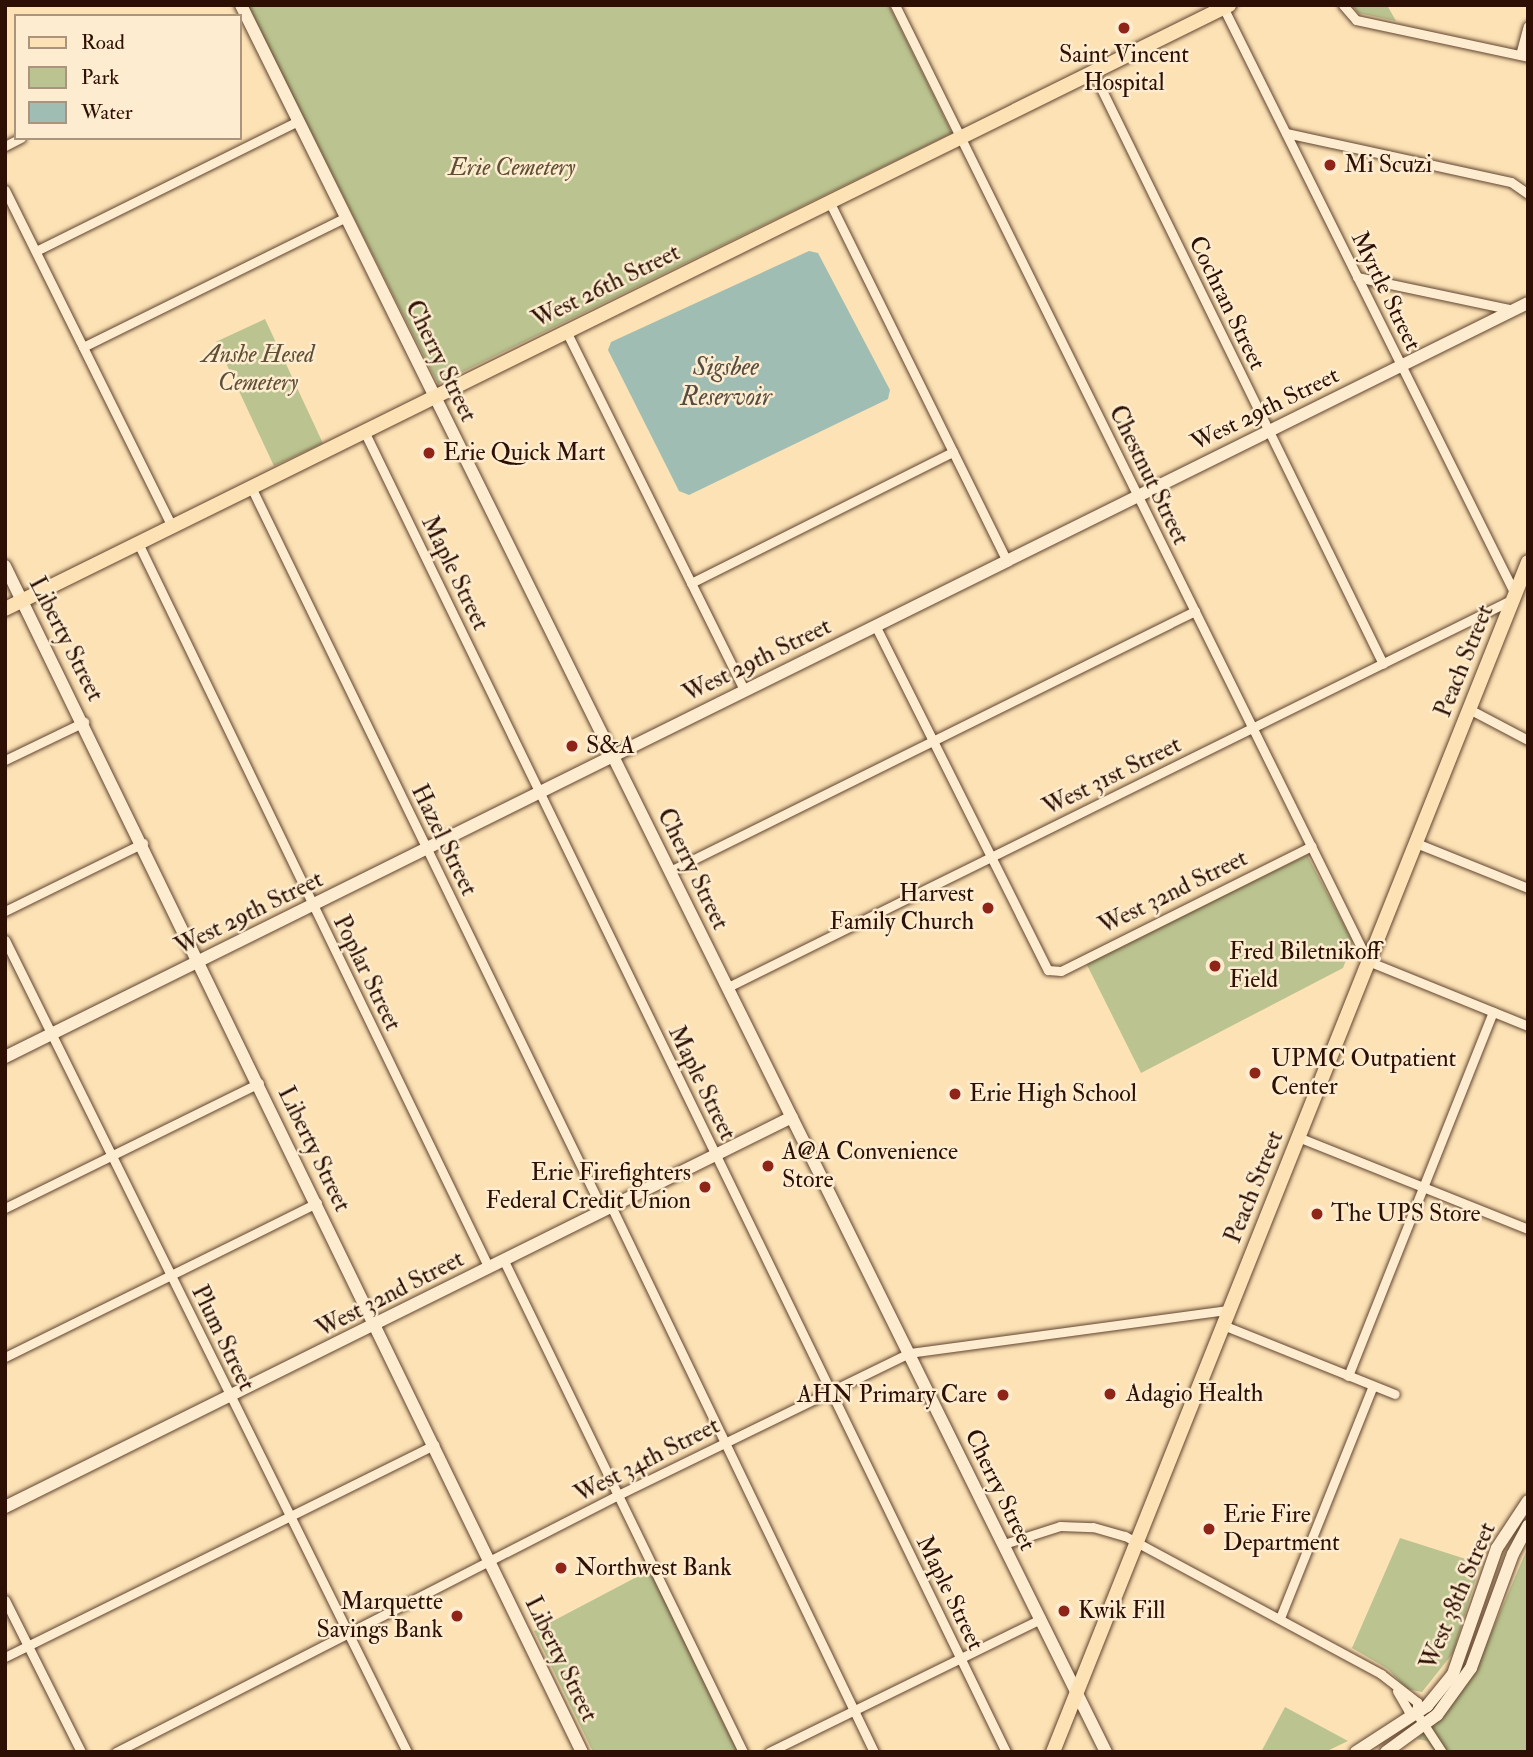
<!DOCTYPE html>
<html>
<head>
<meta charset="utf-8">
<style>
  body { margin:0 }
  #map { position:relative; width:1533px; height:1757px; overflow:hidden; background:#fce2b5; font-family:"IM FELL Double Pica",serif }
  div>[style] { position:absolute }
  .green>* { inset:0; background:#bbc490; transform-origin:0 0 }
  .water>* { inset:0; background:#a0bdb3 }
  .roads { filter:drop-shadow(0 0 2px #614430) drop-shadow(0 0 2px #614430) }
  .street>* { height:9px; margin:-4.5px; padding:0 4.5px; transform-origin:4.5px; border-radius:4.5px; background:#fdeccf }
  .secondary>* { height:12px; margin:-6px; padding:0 6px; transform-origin:6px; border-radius:6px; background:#fdeccf }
  .primary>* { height:14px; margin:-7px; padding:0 7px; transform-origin:7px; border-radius:7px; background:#fce2b5 }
  .dots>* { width:19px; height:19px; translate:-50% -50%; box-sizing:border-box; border:4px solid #fdeccf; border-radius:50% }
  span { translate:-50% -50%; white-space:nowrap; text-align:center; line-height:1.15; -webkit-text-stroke:5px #fdeccf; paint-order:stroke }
  .poi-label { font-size:24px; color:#2d0f03 }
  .left { translate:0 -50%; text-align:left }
  .right { translate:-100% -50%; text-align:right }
  .park-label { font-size:24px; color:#5f4e34; font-style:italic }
  .street-label { font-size:24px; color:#2d0f03 }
  .water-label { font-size:26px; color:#554c41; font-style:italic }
  .frame { position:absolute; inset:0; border:7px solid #2d0f03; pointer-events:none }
  .legend { position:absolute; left:14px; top:14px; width:228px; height:126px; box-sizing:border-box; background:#fdeccf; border:2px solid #aa947d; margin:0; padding:9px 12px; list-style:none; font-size:21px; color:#2d0f03 }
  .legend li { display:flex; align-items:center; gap:14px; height:35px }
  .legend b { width:35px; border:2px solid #aa947d }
</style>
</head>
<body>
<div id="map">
  <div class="green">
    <i style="clip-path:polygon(247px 5px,889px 5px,952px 133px,438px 384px)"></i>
    <i style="clip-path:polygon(1352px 5px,1387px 5px,1396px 21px,1358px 13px)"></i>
    <i style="left:265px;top:319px;width:137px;height:54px;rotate:65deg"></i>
    <i style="clip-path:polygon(1307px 855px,1353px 942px,1343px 968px,1141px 1073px,1086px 963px)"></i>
    <i style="clip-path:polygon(1400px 1538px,1472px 1561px,1482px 1559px,1453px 1653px,1422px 1692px,1407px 1689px,1388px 1669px,1352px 1648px)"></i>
    <i style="clip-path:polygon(1528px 1547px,1528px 1752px,1435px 1752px,1427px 1741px,1417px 1739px,1447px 1710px,1474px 1673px)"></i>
    <i style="clip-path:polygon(650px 1570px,721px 1718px,738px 1752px,593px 1752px,534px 1631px)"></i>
    <i style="clip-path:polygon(1285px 1707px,1348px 1741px,1325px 1752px,1261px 1752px)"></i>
  </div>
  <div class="water">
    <i style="clip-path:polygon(809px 251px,818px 253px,890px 390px,888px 399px,689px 495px,679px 491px,608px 350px,611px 342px)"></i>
  </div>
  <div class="roads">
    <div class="street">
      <i style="left:895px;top:5px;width:1067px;rotate:63.68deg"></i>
      <i style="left:1368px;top:961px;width:173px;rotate:22.1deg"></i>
      <i style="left:1222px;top:5px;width:658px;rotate:63.55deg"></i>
      <i style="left:1343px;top:5px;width:20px;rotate:49deg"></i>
      <i style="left:1356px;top:20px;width:176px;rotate:12.1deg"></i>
      <i style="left:1520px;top:55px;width:30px;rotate:-75deg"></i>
      <i style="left:1093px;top:72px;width:659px;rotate:63.9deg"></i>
      <i style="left:1286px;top:133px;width:230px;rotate:12.3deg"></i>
      <i style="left:1511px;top:182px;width:21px;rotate:35deg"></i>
      <i style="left:5px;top:146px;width:18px;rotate:-27deg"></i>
      <i style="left:5px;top:190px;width:375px;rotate:63.6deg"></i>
      <i style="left:829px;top:201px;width:402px;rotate:63.7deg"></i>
      <i style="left:36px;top:251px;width:292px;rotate:-26.4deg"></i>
      <i style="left:1357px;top:277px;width:160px;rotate:11.9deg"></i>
      <i style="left:566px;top:331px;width:401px;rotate:63.6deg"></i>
      <i style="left:83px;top:347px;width:293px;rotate:-26.3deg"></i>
      <i style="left:364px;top:431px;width:1469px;rotate:64.08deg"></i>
      <i style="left:251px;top:487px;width:805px;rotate:64.07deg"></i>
      <i style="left:138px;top:543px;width:805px;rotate:64.17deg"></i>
      <i style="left:691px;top:583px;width:293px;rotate:-26.6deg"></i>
      <i style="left:875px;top:625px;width:386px;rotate:63.4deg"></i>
      <i style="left:1048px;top:970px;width:13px;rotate:4deg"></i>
      <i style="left:1061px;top:971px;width:280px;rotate:-26.5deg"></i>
      <i style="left:1469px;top:709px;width:67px;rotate:27.7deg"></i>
      <i style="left:5px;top:760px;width:88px;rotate:-25.7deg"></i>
      <i style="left:1416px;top:843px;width:121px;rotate:21.9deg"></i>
      <i style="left:670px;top:871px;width:586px;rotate:-26.35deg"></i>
      <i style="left:5px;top:911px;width:154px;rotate:-26.2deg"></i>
      <i style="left:5px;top:940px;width:906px;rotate:63.66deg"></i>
      <i style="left:728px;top:987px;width:876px;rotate:-26.3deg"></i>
      <i style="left:1298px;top:1137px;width:248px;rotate:21.8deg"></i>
      <i style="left:611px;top:1206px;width:606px;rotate:64.28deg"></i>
      <i style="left:5px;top:1208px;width:283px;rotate:-26.2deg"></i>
      <i style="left:504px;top:1261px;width:546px;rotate:64.04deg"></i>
      <i style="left:1223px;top:1325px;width:185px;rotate:21.9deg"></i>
      <i style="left:5px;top:1357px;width:348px;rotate:-26.3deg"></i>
      <i style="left:1348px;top:1376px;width:392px;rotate:-68.3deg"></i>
      <i style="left:1004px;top:1544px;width:59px;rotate:-17.8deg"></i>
      <i style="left:1060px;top:1526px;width:33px;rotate:2deg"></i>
      <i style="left:1093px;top:1527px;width:33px;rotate:16deg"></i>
      <i style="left:1125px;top:1536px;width:291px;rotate:28.3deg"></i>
      <i style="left:1381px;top:1674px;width:46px;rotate:37.9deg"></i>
      <i style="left:1417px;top:1702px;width:12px;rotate:90deg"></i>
      <i style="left:1417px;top:1714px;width:45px;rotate:56.7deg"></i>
      <i style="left:5px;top:1600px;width:170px;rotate:63.4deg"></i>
      <i style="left:1280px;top:1618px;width:250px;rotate:-68.2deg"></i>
      <i style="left:5px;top:1657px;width:479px;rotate:-26.3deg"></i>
      <i style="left:1397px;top:1691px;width:22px;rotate:60deg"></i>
      <i style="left:1408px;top:1710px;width:10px;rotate:24deg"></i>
      <i style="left:116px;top:1752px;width:564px;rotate:-27.11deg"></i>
      <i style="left:618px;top:1495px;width:324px;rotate:-26deg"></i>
      <i style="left:909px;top:1353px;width:323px;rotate:-7.7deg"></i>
      <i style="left:769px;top:1752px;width:303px;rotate:-26.1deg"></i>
    </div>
    <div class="secondary">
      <i style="left:241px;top:5px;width:1949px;rotate:63.66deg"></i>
      <i style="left:5px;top:566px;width:1319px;rotate:64.06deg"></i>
      <i style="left:5px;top:1057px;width:1699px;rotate:-26.34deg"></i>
      <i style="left:5px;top:1507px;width:878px;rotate:-26.36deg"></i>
      <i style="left:1356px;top:1752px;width:85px;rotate:-32.9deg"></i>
      <i style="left:1427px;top:1706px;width:41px;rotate:-50.9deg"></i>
      <i style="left:1453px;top:1674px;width:133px;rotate:-70.8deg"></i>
      <i style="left:1497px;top:1548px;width:56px;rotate:-56.6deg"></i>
      <i style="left:1386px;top:1752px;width:63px;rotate:-36deg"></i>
      <i style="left:1437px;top:1715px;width:58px;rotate:-54.1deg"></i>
      <i style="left:1471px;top:1668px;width:121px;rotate:-69.8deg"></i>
      <i style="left:1513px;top:1554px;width:32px;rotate:-62deg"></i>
    </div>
    <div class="primary">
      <i style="left:5px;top:609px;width:1365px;rotate:-26.26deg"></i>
      <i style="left:1053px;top:1752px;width:1281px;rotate:-68.24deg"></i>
    </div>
  </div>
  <div class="dots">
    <i style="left:1124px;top:28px;background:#8f2418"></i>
    <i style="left:1330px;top:165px;background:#8f2418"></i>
    <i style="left:429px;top:453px;background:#8f2418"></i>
    <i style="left:572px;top:746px;background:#8f2418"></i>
    <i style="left:988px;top:908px;background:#8f2418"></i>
    <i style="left:1215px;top:966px;background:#8f2418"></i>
    <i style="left:1255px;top:1073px;background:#8f2418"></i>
    <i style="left:955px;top:1094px;background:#8f2418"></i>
    <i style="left:768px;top:1166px;background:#8f2418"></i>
    <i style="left:705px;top:1187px;background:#8f2418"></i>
    <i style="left:1317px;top:1214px;background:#8f2418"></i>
    <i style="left:1110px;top:1394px;background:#8f2418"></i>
    <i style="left:1003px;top:1395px;background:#8f2418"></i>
    <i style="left:1209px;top:1529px;background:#8f2418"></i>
    <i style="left:561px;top:1568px;background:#8f2418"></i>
    <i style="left:1064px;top:1611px;background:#8f2418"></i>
    <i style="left:457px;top:1616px;background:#8f2418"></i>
  </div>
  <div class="poi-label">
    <span style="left:1124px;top:69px">Saint Vincent<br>Hospital</span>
    <span class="left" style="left:1344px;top:165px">Mi Scuzi</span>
    <span class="left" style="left:443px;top:453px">Erie Quick Mart</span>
    <span class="left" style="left:586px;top:746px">S&amp;A</span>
    <span class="right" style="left:974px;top:908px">Harvest<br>Family Church</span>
    <span class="left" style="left:1229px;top:966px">Fred Biletnikoff<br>Field</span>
    <span class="left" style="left:1271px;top:1073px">UPMC Outpatient<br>Center</span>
    <span class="left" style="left:969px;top:1094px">Erie High School</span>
    <span class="left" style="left:782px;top:1166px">A@A Convenience<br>Store</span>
    <span class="right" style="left:691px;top:1187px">Erie Firefighters<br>Federal Credit Union</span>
    <span class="left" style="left:1331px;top:1214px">The UPS Store</span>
    <span class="left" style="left:1126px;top:1394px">Adagio Health</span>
    <span class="right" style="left:987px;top:1395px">AHN Primary Care</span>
    <span class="left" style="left:1223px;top:1529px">Erie Fire<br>Department</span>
    <span class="left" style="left:575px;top:1568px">Northwest Bank</span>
    <span class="right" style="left:443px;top:1616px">Marquette<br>Savings Bank</span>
    <span class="left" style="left:1078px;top:1611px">Kwik Fill</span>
  </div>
  <div class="park-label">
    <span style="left:512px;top:168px">Erie Cemetery</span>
    <span style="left:258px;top:369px">Anshe Hesed<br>Cemetery</span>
  </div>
  <div class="street-label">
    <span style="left:606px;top:286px;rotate:-26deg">West 26th Street</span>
    <span style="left:1386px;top:291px;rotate:64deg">Myrtle Street</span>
    <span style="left:1227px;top:303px;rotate:64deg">Cochran Street</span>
    <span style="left:441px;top:361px;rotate:64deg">Cherry Street</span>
    <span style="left:1265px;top:409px;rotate:-26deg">West 29th Street</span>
    <span style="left:1149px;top:475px;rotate:64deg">Chestnut Street</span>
    <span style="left:455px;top:573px;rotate:64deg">Maple Street</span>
    <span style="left:66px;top:639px;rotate:63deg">Liberty Street</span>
    <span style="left:757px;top:660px;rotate:-26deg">West 29th Street</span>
    <span style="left:1464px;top:661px;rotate:-68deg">Peach Street</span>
    <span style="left:1112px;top:776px;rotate:-26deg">West 31st Street</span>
    <span style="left:444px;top:840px;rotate:64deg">Hazel Street</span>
    <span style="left:693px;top:869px;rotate:64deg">Cherry Street</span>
    <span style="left:1173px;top:892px;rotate:-26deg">West 32nd Street</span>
    <span style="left:249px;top:913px;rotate:-26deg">West 29th Street</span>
    <span style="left:367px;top:973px;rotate:64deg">Poplar Street</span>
    <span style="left:702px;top:1083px;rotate:64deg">Maple Street</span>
    <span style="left:314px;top:1149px;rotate:64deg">Liberty Street</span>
    <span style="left:1254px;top:1187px;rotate:-68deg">Peach Street</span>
    <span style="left:390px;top:1294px;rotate:-27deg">West 32nd Street</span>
    <span style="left:223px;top:1338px;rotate:64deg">Plum Street</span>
    <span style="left:647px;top:1460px;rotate:-27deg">West 34th Street</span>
    <span style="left:1000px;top:1490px;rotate:64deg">Cherry Street</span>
    <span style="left:950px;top:1593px;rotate:64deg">Maple Street</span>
    <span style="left:1458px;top:1596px;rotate:-67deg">West 38th Street</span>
    <span style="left:561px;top:1659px;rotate:64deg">Liberty Street</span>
  </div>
  <div class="water-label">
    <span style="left:726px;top:383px">Sigsbee<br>Reservoir</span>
  </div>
  <div class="frame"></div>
  <ul class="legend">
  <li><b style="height:9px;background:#fce2b5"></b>Road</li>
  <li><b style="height:19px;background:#bbc490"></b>Park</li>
  <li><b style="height:19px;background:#a0bdb3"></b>Water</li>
  </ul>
</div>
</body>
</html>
